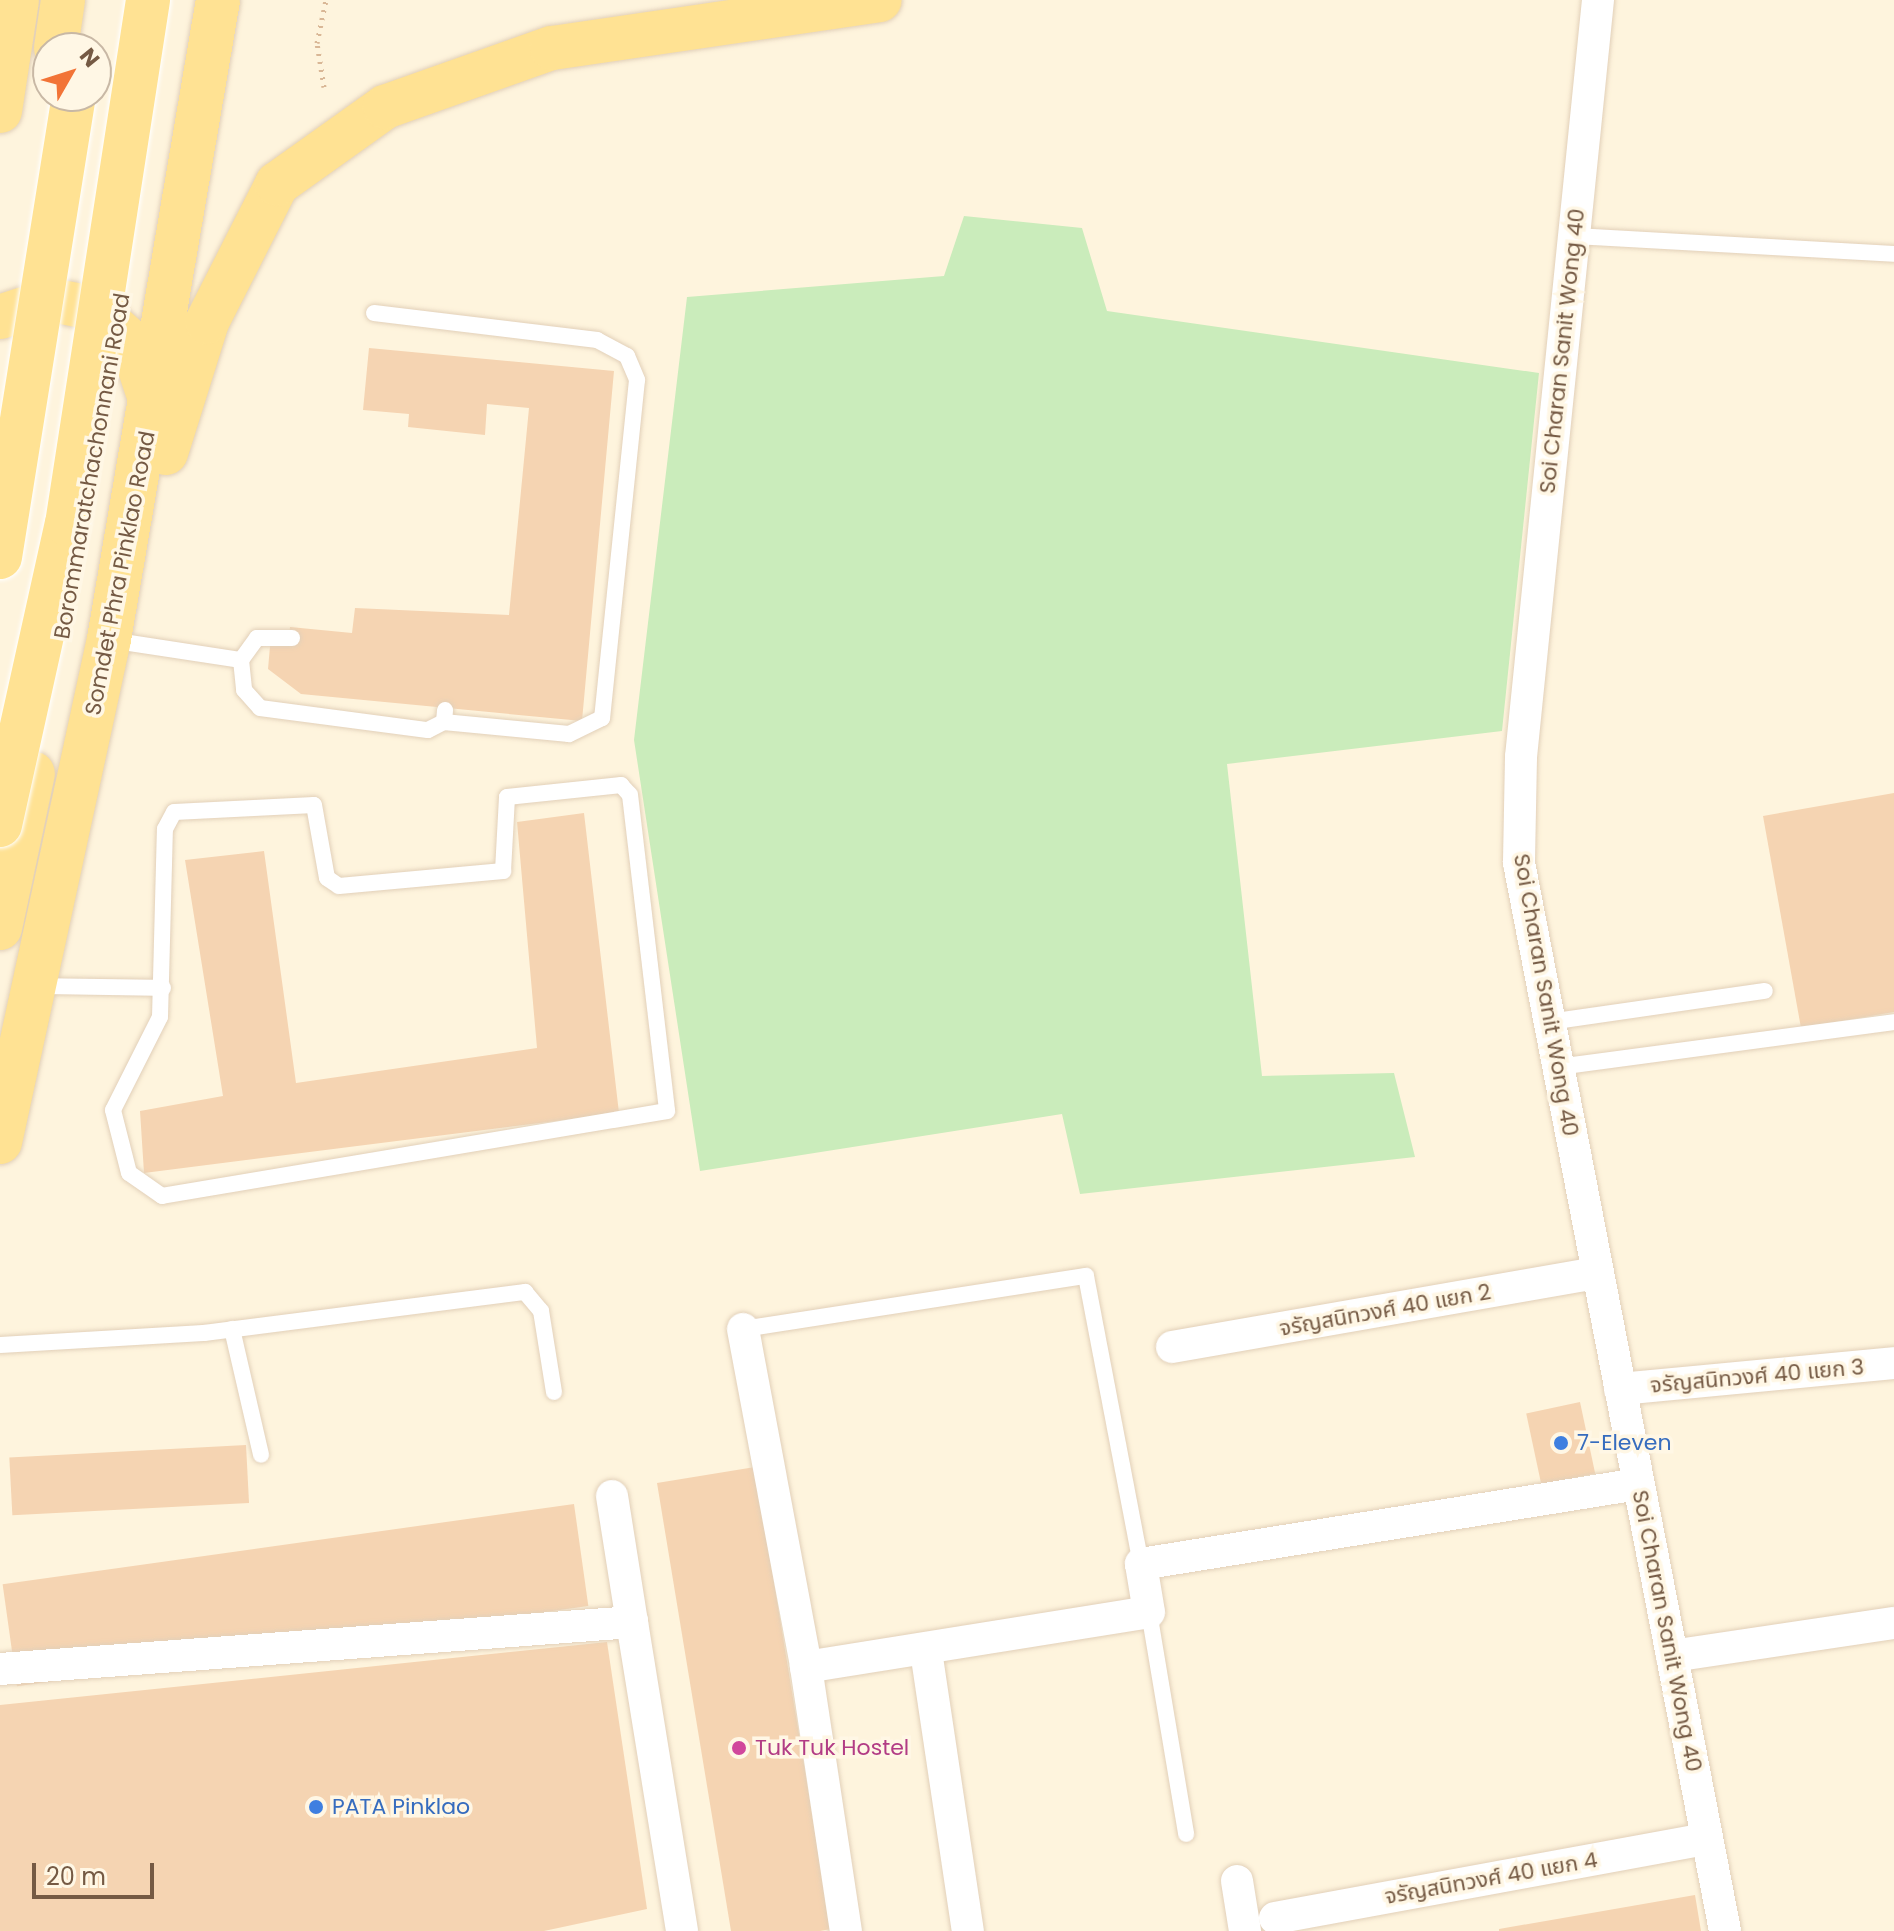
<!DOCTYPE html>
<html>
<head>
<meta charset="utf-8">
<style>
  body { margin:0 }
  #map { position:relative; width:1894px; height:1931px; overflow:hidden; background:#fef4dd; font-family:Poppins,"Noto Sans Thai",sans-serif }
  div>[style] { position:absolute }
  .green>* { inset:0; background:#caecbb }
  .building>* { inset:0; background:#f5d4b2; transform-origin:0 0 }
  .path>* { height:5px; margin-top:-2.5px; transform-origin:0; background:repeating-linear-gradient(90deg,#d9b796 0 2px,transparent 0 8px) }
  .roads { filter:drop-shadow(0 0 2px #e2d0b9) drop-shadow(0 0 2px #e2d0b9) }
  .lane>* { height:16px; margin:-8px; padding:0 8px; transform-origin:8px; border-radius:8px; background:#fff }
  .street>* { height:32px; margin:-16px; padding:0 16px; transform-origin:16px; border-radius:16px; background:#fff }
  .primary>* { height:44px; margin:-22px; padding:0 22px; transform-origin:22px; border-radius:22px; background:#ffe293 }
  .bridges { filter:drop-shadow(0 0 2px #fff) drop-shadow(0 0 2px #fff) }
  .primary-bridge>* { height:44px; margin:-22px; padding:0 22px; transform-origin:22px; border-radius:22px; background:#ffe293 }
  .dots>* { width:22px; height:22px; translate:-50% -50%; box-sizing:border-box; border:4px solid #fff7e5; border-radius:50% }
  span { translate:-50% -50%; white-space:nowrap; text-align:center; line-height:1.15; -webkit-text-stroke:7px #fff7e5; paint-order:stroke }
  .street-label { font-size:22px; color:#755a44 }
  .shop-label { font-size:22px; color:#366cbe }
  .left { translate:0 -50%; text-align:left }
  .hotel-label { font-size:22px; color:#b23c85 }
  .north { position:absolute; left:32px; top:32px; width:80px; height:80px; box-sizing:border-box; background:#fff7e5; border:2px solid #c8b8a5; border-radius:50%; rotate:51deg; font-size:22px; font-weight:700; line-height:32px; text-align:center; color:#755a44 }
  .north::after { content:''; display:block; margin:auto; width:28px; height:36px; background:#f27437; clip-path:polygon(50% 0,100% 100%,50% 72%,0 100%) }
  .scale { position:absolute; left:32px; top:1863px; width:122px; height:36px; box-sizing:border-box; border:4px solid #755a44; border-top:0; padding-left:10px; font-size:24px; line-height:28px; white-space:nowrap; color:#755a44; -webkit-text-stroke:6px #fff7e5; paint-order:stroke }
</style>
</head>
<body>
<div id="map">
  <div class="green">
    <i style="clip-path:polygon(964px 216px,1082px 228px,1107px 311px,1539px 373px,1502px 731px,1227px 764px,1262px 1076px,1394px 1073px,1415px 1157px,1080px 1194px,1062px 1114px,700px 1171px,634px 740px,687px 297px,944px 276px)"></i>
  </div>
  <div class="building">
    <i style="clip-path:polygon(369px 348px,614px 371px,582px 721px,301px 694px,268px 669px,271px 635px,289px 636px,290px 627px,352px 633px,355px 608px,509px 615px,529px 408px,487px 404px,485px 435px,408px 427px,409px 414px,363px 410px)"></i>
    <i style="clip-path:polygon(1894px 793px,1894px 1012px,1801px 1028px,1763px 816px)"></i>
    <i style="clip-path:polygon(584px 813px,619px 1113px,144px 1173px,140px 1111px,223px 1096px,185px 860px,264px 851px,296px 1083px,537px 1048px,517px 822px)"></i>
    <i style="left:1580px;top:1402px;width:73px;height:55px;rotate:78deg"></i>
    <i style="left:246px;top:1445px;width:58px;height:237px;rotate:87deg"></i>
    <i style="clip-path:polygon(755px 1467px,831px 1929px,820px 1931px,731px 1931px,657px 1483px)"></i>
    <i style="left:574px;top:1504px;width:103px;height:577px;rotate:82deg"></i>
    <i style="clip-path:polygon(607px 1642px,647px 1909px,544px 1931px,0 1931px,0 1705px)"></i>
    <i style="clip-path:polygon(1695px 1895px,1701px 1931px,1499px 1931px,1499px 1929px)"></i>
  </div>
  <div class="path">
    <i style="left:324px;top:87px;width:45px;rotate:-99deg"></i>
    <i style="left:317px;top:43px;width:44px;rotate:-78.2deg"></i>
  </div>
  <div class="roads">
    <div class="lane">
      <i style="left:1574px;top:236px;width:321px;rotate:3.2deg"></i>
      <i style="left:374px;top:313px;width:225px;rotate:6.9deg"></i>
      <i style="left:597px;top:340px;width:34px;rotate:28deg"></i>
      <i style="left:627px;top:356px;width:26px;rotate:67deg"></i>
      <i style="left:637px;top:380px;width:340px;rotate:95.9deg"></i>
      <i style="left:602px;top:718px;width:37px;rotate:154deg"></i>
      <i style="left:569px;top:734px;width:126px;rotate:-174.5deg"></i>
      <i style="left:292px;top:638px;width:35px;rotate:180deg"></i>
      <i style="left:257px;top:638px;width:27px;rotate:126deg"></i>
      <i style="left:241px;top:660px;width:30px;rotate:84deg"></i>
      <i style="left:244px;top:690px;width:24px;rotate:48deg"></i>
      <i style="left:260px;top:708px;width:169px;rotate:7.5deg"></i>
      <i style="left:428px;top:730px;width:18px;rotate:-27deg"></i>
      <i style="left:444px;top:722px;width:12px;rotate:-85deg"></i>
      <i style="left:110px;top:640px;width:133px;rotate:8.7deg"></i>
      <i style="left:621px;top:785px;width:13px;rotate:48deg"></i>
      <i style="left:630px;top:795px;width:318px;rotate:83.3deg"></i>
      <i style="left:667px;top:1111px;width:512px;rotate:170.45deg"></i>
      <i style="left:162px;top:1196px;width:40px;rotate:-145.1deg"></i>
      <i style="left:129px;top:1173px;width:65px;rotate:-104.3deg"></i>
      <i style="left:113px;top:1110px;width:104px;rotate:-63.2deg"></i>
      <i style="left:160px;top:1017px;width:188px;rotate:-88.5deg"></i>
      <i style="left:165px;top:829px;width:19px;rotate:-62deg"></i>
      <i style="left:174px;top:812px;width:140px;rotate:-2.9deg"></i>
      <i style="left:314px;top:805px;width:74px;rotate:79.9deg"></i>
      <i style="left:327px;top:878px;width:14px;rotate:34deg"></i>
      <i style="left:339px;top:886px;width:165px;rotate:-5.2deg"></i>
      <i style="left:503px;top:871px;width:74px;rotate:-86.9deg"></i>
      <i style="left:507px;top:797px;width:115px;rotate:-6deg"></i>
      <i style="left:37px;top:986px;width:126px;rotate:0.9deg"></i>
      <i style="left:1549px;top:1022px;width:218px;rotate:-8.2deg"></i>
      <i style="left:1558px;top:1067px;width:339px;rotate:-7.6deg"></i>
      <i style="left:232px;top:1329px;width:129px;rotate:77deg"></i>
      <i style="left:743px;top:1329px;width:347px;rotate:-8.8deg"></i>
      <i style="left:1086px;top:1276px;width:293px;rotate:79.2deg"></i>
      <i style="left:0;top:1345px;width:204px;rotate:-3.4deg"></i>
      <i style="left:204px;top:1333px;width:324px;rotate:-7.3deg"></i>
      <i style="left:525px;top:1292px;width:25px;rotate:50deg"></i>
      <i style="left:541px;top:1311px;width:82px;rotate:80.9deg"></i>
      <i style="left:1149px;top:1612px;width:225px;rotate:80.5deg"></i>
    </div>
    <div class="street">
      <i style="left:1598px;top:0;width:761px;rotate:95.81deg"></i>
      <i style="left:1521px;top:757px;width:106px;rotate:91.1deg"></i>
      <i style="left:1519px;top:863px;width:1088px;rotate:79.08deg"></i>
      <i style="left:743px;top:1329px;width:344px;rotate:79.4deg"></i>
      <i style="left:806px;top:1667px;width:347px;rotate:-9.1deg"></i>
      <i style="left:1149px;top:1612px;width:49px;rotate:-99.5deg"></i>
      <i style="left:1141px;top:1564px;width:503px;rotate:-9.14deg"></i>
      <i style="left:1172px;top:1347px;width:432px;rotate:-9.9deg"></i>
      <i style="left:1620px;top:1389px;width:275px;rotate:-5.4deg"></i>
      <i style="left:612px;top:1496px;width:128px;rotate:81deg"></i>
      <i style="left:926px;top:1651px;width:283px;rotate:81.5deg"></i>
      <i style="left:1672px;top:1656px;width:224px;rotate:-8.5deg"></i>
      <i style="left:806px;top:1667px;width:267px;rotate:81.4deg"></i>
      <i style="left:0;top:1669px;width:634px;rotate:-4.25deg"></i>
      <i style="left:632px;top:1622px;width:313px;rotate:80.8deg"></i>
      <i style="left:1237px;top:1881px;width:51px;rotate:80.9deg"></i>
      <i style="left:1275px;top:1918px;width:439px;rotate:-10.4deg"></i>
    </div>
    <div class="primary">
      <i style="left:56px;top:48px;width:49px;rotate:-81.7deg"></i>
      <i style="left:0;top:111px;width:112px;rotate:-81.3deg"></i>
      <i style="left:0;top:317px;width:54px;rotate:-18.4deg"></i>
      <i style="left:51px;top:300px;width:43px;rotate:10.8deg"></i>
      <i style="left:93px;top:308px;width:51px;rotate:41.8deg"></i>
      <i style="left:131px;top:342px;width:57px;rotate:71.6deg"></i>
      <i style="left:166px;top:453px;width:137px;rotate:-72.6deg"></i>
      <i style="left:207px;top:322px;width:155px;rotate:-63.1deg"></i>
      <i style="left:277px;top:184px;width:133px;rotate:-35.5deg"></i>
      <i style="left:385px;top:107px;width:177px;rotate:-19.5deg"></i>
      <i style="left:552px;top:48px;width:331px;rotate:-8.3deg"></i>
      <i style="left:0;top:928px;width:158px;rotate:-78deg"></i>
      <i style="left:0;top:1142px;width:515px;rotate:-77.77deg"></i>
      <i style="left:109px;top:639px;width:648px;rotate:-80.32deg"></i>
    </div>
  </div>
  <div class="bridges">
    <div class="primary-bridge">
      <i style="left:0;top:557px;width:467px;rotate:-80.9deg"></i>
      <i style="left:0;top:825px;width:308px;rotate:-77.5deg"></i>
      <i style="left:67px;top:524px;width:530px;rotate:-81.21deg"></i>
    </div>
  </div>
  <div class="dots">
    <i style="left:1561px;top:1443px;background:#3f7fe0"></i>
    <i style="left:739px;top:1748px;background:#d1479c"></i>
    <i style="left:316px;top:1807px;background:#3f7fe0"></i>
  </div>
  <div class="street-label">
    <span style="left:1562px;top:351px;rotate:-84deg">Soi Charan Sanit Wong 40</span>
    <span style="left:92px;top:466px;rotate:-80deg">Borommaratchachonnani Road</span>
    <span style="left:120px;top:573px;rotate:-79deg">Somdet Phra Pinklao Road</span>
    <span style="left:1546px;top:995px;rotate:80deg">Soi Charan Sanit Wong 40</span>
    <span style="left:1385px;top:1310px;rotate:-10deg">จรัญสนิทวงศ์ 40 แยก 2</span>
    <span style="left:1757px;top:1376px;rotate:-5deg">จรัญสนิทวงศ์ 40 แยก 3</span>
    <span style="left:1667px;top:1631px;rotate:79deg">Soi Charan Sanit Wong 40</span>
    <span style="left:1491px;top:1878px;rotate:-10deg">จรัญสนิทวงศ์ 40 แยก 4</span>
  </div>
  <div class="shop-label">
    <span class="left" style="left:1577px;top:1443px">7-Eleven</span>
    <span class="left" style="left:332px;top:1807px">PATA Pinklao</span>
  </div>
  <div class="hotel-label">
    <span class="left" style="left:755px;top:1748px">Tuk Tuk Hostel</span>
  </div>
  <div class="north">N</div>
  <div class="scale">20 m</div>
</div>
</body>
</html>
